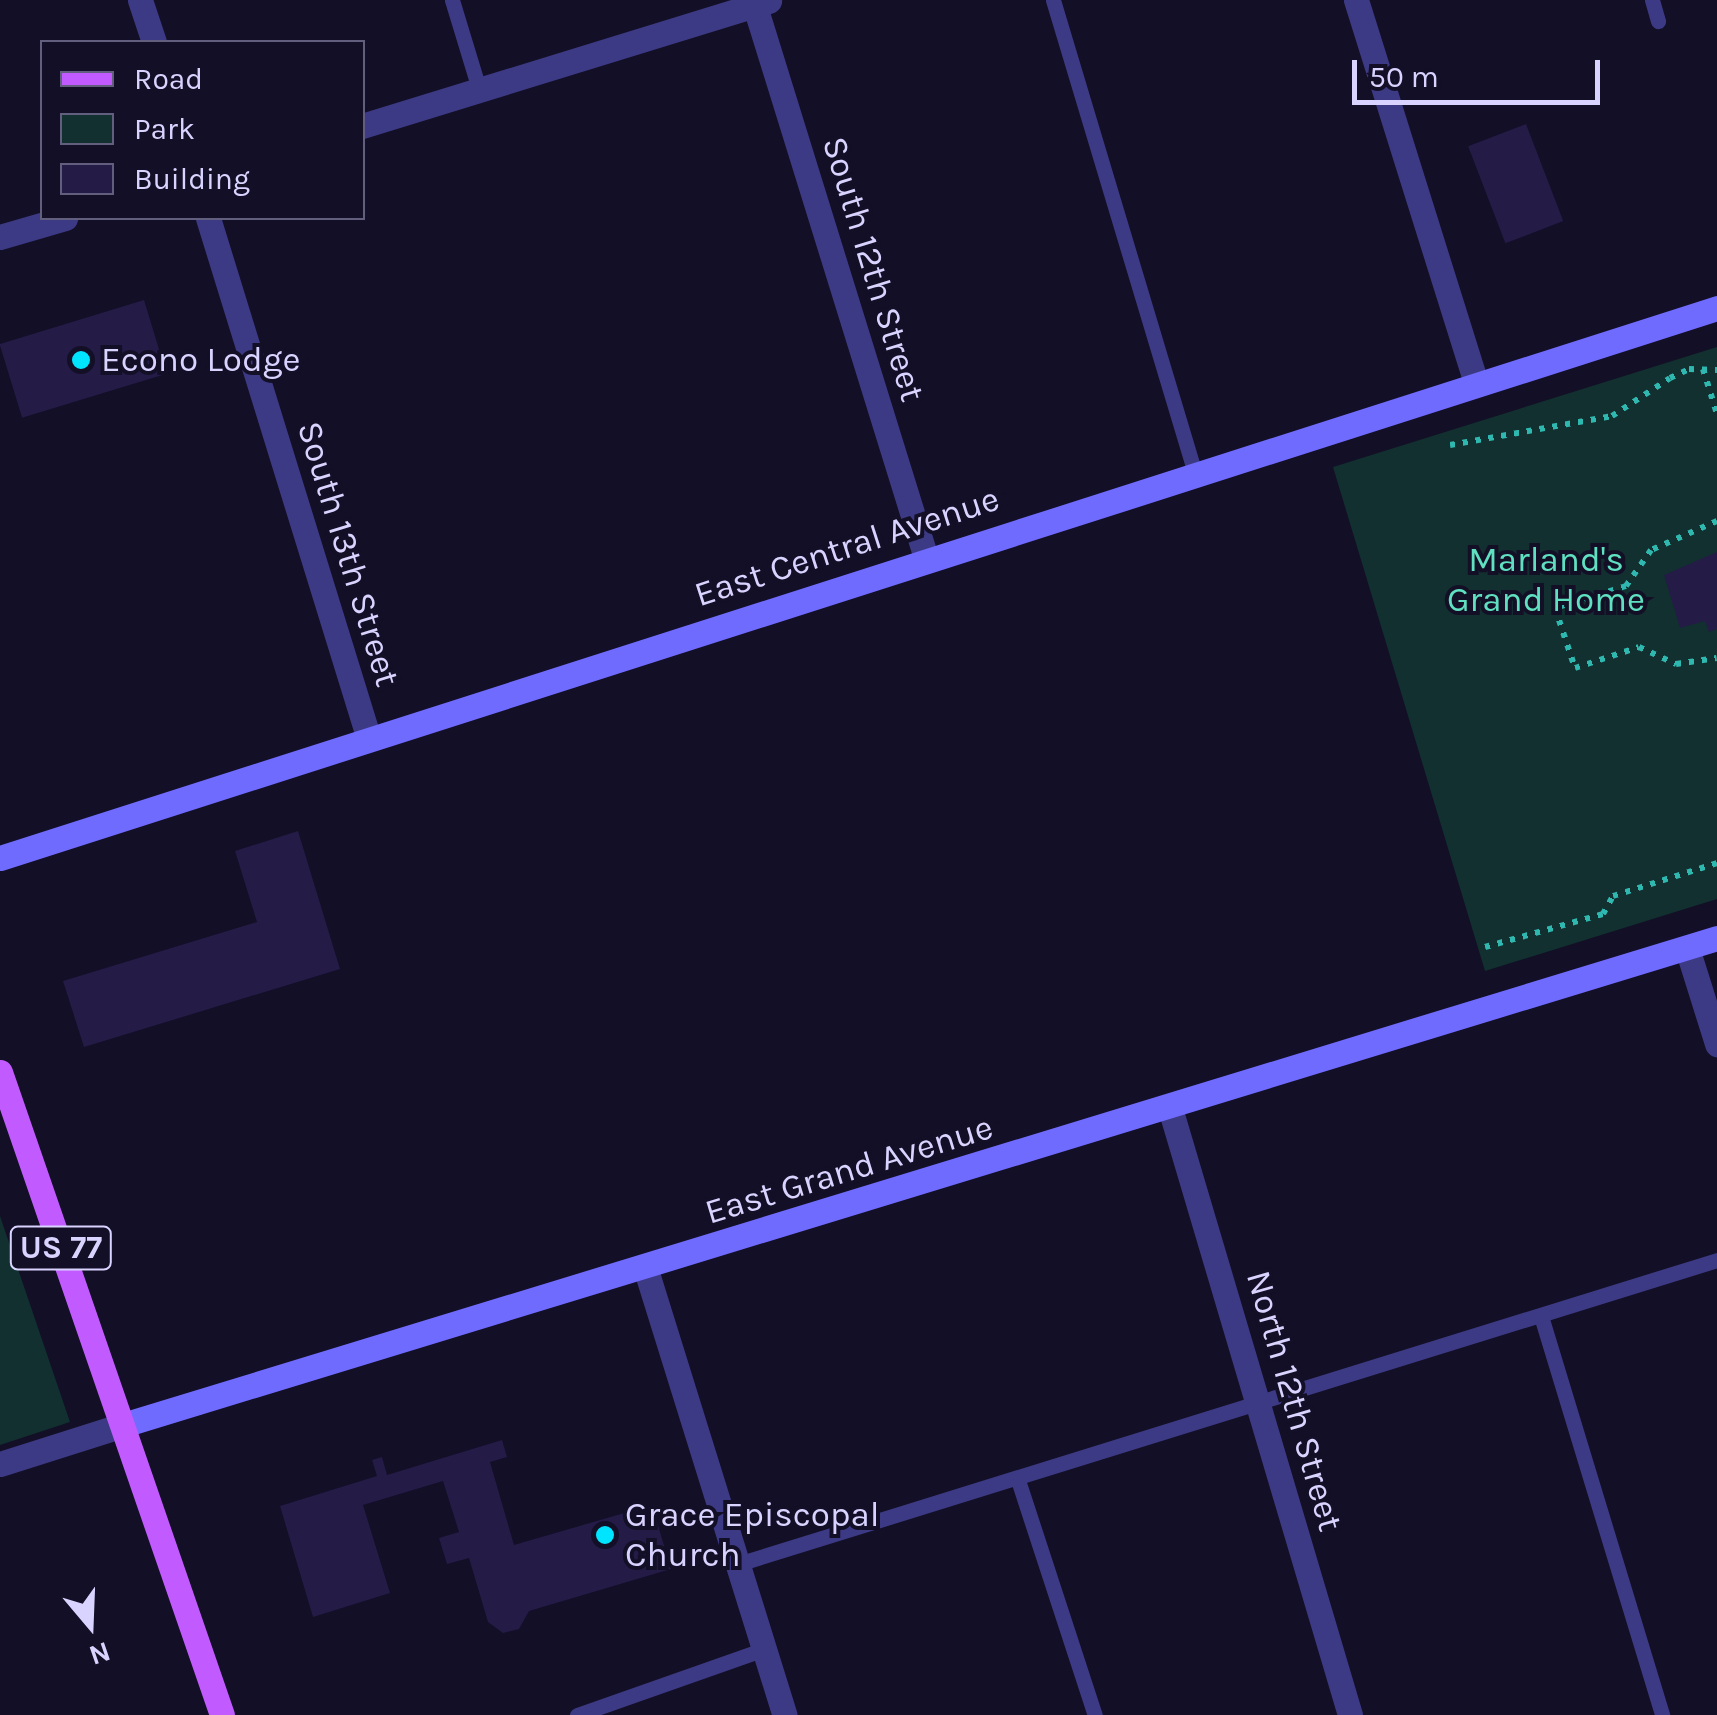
<!DOCTYPE html>
<html>
<head>
<meta charset="utf-8">
<style>
  body { margin:0 }
  #map { position:relative; width:1717px; height:1715px; overflow:hidden; background:#130f26; font-family:Karla,sans-serif }
  div>[style] { position:absolute }
  .green>* { inset:0; background:#12302f }
  .building>* { inset:0; background:#241b47; transform-origin:0 0 }
  .path>* { height:6px; margin-top:-3px; transform-origin:0; background:repeating-linear-gradient(90deg,#2fb8b0 0 5px,transparent 0 13px) }
  .lane>* { height:15px; margin:-7.5px; padding:0 7.5px; transform-origin:7.5px; border-radius:7.5px; background:#3d3a85 }
  .street>* { height:25px; margin:-12.5px; padding:0 12.5px; transform-origin:12.5px; border-radius:12.5px; background:#3d3a85 }
  .secondary>* { height:25px; margin:-12.5px; padding:0 12.5px; transform-origin:12.5px; border-radius:12.5px; background:#6f6bff }
  .primary>* { height:25px; margin:-12.5px; padding:0 12.5px; transform-origin:12.5px; border-radius:12.5px; background:#c25bff }
  .dots>* { width:28px; height:28px; translate:-50% -50%; box-sizing:border-box; border:5px solid #130f26; border-radius:50% }
  span { translate:-50% -50%; white-space:nowrap; text-align:center; line-height:1.15; -webkit-text-stroke:8px #130f26; paint-order:stroke }
  .shield-label span { padding:2px 8px; background:#130f26; border:2px solid; border-radius:8px; -webkit-text-stroke-width:0 }
  .shield-label { font-size:32px; color:#d9d4ff; font-weight:700 }
  .street-label { font-size:35px; color:#d9d4ff }
  .poi-label { font-size:35px; color:#d9d4ff }
  .left { translate:0 -50%; text-align:left }
  .park-label { font-size:35px; color:#5fe0c0 }
  .legend { position:absolute; left:40px; top:40px; width:325px; height:180px; box-sizing:border-box; background:#130f26; border:2px solid #625e7d; margin:0; padding:12px 18px; list-style:none; font-size:30px; color:#d9d4ff }
  .legend li { display:flex; align-items:center; gap:20px; height:50px }
  .legend b { width:50px; border:2px solid #625e7d }
  .north { position:absolute; left:40px; top:1575px; width:100px; height:100px; -webkit-text-stroke:8px #130f26; paint-order:stroke; rotate:161deg; font-size:28px; font-weight:700; line-height:40px; text-align:center; color:#d9d4ff }
  .north::after { content:''; display:block; margin:auto; width:35px; height:45px; background:#d9d4ff; clip-path:polygon(50% 0,100% 100%,50% 72%,0 100%) }
  .scale { position:absolute; left:1352px; top:60px; width:248px; height:45px; box-sizing:border-box; border:5px solid #d9d4ff; border-top:0; padding-left:12px; font-size:30px; line-height:35px; white-space:nowrap; color:#d9d4ff; -webkit-text-stroke:8px #130f26; paint-order:stroke }
</style>
</head>
<body>
<div id="map">
  <div class="green">
    <i style="clip-path:polygon(1717px 347px,1717px 899px,1485px 971px,1333px 467px)"></i>
    <i style="clip-path:polygon(0 1216px,70px 1422px,0 1445px)"></i>
  </div>
  <div class="building">
    <i style="left:1526px;top:124px;width:104px;height:62px;rotate:69deg"></i>
    <i style="left:144px;top:300px;width:77px;height:151px;rotate:73deg"></i>
    <i style="clip-path:polygon(1717px 552px,1717px 629px,1709px 632px,1705px 621px,1680px 628px,1664px 575px)"></i>
    <i style="clip-path:polygon(298px 831px,340px 969px,84px 1047px,63px 981px,257px 922px,235px 851px)"></i>
    <i style="clip-path:polygon(502px 1440px,507px 1457px,490px 1462px,514px 1545px,652px 1505px,671px 1569px,529px 1611px,519px 1629px,503px 1633px,488px 1622px,469px 1558px,447px 1564px,439px 1538px,459px 1532px,443px 1481px,363px 1505px,390px 1593px,313px 1617px,280px 1506px,377px 1476px,372px 1460px,382px 1457px,387px 1475px)"></i>
  </div>
  <div class="path">
    <i style="left:1703px;top:369px;width:47px;rotate:72.7deg"></i>
    <i style="left:1450px;top:445px;width:165px;rotate:-10.1deg"></i>
    <i style="left:1612px;top:416px;width:69px;rotate:-33.2deg"></i>
    <i style="left:1670px;top:378px;width:21px;rotate:-25deg"></i>
    <i style="left:1689px;top:369px;width:28px;rotate:2deg"></i>
    <i style="left:1717px;top:521px;width:72px;rotate:156.3deg"></i>
    <i style="left:1651px;top:550px;width:44px;rotate:124.8deg"></i>
    <i style="left:1626px;top:586px;width:74px;rotate:162.8deg"></i>
    <i style="left:1555px;top:608px;width:63px;rotate:71.6deg"></i>
    <i style="left:1575px;top:668px;width:67px;rotate:-18.2deg"></i>
    <i style="left:1639px;top:647px;width:41px;rotate:24.7deg"></i>
    <i style="left:1676px;top:664px;width:41px;rotate:-8.3deg"></i>
    <i style="left:1485px;top:947px;width:123px;rotate:-15.6deg"></i>
    <i style="left:1603px;top:914px;width:21px;rotate:-61deg"></i>
    <i style="left:1613px;top:896px;width:109px;rotate:-17.6deg"></i>
  </div>
  <div class="lane">
    <i style="left:452px;top:0;width:93px;rotate:73.1deg"></i>
    <i style="left:1053px;top:0;width:494px;rotate:73.3deg"></i>
    <i style="left:1652px;top:0;width:22px;rotate:74deg"></i>
    <i style="left:1541px;top:1316px;width:417px;rotate:73.1deg"></i>
    <i style="left:1018px;top:1480px;width:247px;rotate:71.9deg"></i>
    <i style="left:738px;top:1564px;width:1025px;rotate:-17.25deg"></i>
    <i style="left:577px;top:1715px;width:198px;rotate:-19.4deg"></i>
  </div>
  <div class="street">
    <i style="left:140px;top:0;width:44px;rotate:71.6deg"></i>
    <i style="left:753px;top:0;width:584px;rotate:72.77deg"></i>
    <i style="left:1356px;top:0;width:402px;rotate:72.6deg"></i>
    <i style="left:362px;top:126px;width:426px;rotate:-17.1deg"></i>
    <i style="left:208px;top:218px;width:545px;rotate:72.83deg"></i>
    <i style="left:0;top:237px;width:68px;rotate:-16.3deg"></i>
    <i style="left:1687px;top:948px;width:101px;rotate:72.6deg"></i>
    <i style="left:1170px;top:1108px;width:633px;rotate:73.48deg"></i>
    <i style="left:646px;top:1270px;width:466px;rotate:72.7deg"></i>
    <i style="left:0;top:1464px;width:129px;rotate:-17.6deg"></i>
  </div>
  <div class="secondary">
    <i style="left:0;top:858px;width:1803px;rotate:-17.76deg"></i>
    <i style="left:123px;top:1425px;width:1667px;rotate:-16.99deg"></i>
  </div>
  <div class="primary">
    <i style="left:0;top:1072px;width:680px;rotate:70.95deg"></i>
  </div>
  <div class="dots">
    <i style="left:81px;top:360px;background:#00e5ff"></i>
    <i style="left:605px;top:1535px;background:#00e5ff"></i>
  </div>
  <div class="shield-label">
    <span style="left:61px;top:1248px">US 77</span>
  </div>
  <div class="street-label">
    <span style="left:873px;top:269px;rotate:73deg">South 12th Street</span>
    <span style="left:847px;top:547px;rotate:-18deg">East Central Avenue</span>
    <span style="left:348px;top:554px;rotate:73deg">South 13th Street</span>
    <span style="left:849px;top:1170px;rotate:-17deg">East Grand Avenue</span>
    <span style="left:1294px;top:1401px;rotate:74deg">North 12th Street</span>
  </div>
  <div class="poi-label">
    <span class="left" style="left:101px;top:360px">Econo Lodge</span>
    <span class="left" style="left:625px;top:1535px">Grace Episcopal<br>Church</span>
  </div>
  <div class="park-label">
    <span style="left:1546px;top:580px">Marland's<br>Grand Home</span>
  </div>
  <ul class="legend">
  <li><b style="height:12px;background:#c25bff"></b>Road</li>
  <li><b style="height:28px;background:#12302f"></b>Park</li>
  <li><b style="height:28px;background:#241b47"></b>Building</li>
  </ul>
  <div class="north">N</div>
  <div class="scale">50 m</div>
</div>
</body>
</html>
